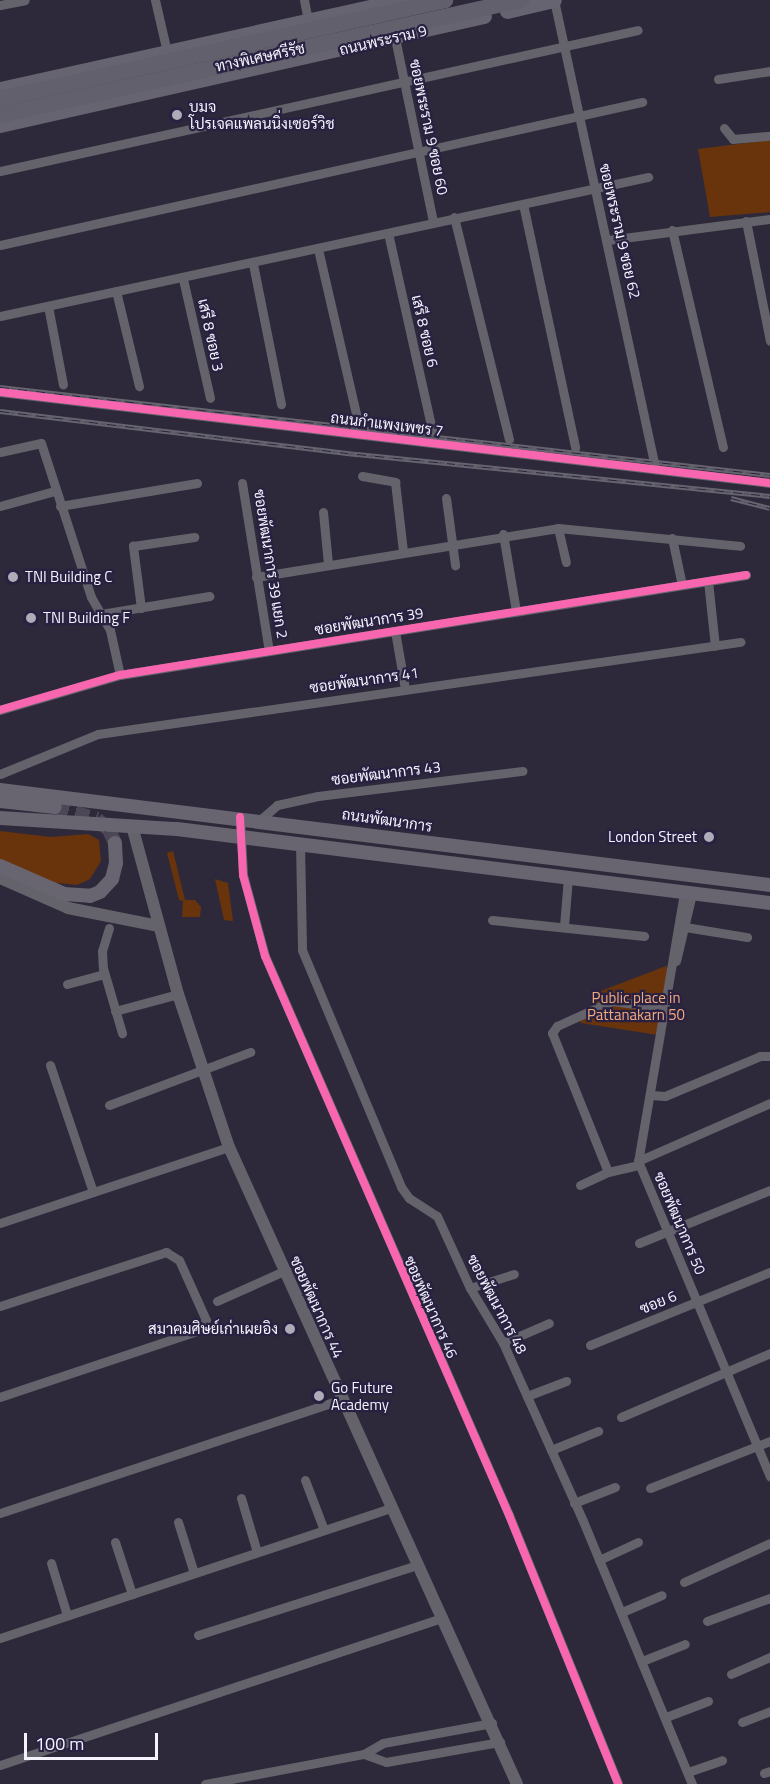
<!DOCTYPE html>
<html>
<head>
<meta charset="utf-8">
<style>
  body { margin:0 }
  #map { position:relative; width:770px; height:1784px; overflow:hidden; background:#2d293a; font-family:"Titillium Web",Sarabun,sans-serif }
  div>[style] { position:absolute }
  .green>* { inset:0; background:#69340b }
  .secondary-tunnel>* { height:14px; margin-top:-7px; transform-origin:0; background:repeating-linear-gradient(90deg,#4b4757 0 14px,transparent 0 21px) }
  .minor>* { height:9px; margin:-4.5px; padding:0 4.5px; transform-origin:4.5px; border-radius:4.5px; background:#64636b }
  .tertiary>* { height:12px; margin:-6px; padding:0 6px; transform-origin:6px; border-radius:6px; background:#64636b }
  .secondary>* { height:14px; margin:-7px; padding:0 7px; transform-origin:7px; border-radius:7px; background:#686571 }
  .primary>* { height:15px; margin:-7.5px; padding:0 7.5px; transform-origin:7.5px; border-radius:7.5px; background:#666470 }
  .motorway>* { height:16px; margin:-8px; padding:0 8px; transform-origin:8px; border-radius:8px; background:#63606d }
  .rail>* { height:5px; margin-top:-2.5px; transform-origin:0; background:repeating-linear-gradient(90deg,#292142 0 9px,#66646e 0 18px); box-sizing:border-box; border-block:2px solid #66646e }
  .cycleway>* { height:8px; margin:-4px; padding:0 4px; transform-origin:4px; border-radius:4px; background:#f766af }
  .dots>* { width:16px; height:16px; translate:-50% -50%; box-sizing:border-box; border:3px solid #292142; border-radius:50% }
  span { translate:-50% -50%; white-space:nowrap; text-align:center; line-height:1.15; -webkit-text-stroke:4.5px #292142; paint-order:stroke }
  .street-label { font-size:15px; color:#f4f3fc }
  .poi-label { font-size:15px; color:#f4f3fc }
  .left { translate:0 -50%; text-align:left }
  .right { translate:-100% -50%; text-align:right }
  .park-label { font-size:15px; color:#f4ab7d }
  .scale { position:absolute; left:24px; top:1733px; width:134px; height:27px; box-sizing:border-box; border:3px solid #f4f3fc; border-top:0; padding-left:8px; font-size:18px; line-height:21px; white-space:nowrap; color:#f4f3fc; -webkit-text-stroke:4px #292142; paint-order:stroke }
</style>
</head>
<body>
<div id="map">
  <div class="green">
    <i style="clip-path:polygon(770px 140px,770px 212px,710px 217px,698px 149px)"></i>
    <i style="clip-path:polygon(0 831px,51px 837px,88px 834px,99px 840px,101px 861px,90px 879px,77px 885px,47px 882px,0 861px)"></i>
    <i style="clip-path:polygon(173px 851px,185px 900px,195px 900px,201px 907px,200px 917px,182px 917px,183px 901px,179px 900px,167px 853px)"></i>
    <i style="clip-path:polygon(215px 879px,228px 883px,233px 921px,224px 920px)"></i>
    <i style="clip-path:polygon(666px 966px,669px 972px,658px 1035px,581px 1023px,579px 1016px,596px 1008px,593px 994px)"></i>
  </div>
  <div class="secondary-tunnel">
    <i style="left:55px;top:807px;width:44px;rotate:15.9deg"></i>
    <i style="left:97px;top:819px;width:16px;rotate:43deg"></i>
    <i style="left:109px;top:830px;width:14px;rotate:65deg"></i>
  </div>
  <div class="minor">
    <i style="left:155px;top:0;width:53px;rotate:77deg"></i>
    <i style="left:304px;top:0;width:21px;rotate:79deg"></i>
    <i style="left:554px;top:0;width:480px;rotate:77.8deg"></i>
    <i style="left:0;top:5px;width:25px;rotate:-11deg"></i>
    <i style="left:395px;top:38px;width:188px;rotate:78.3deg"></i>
    <i style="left:718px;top:79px;width:53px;rotate:-8.7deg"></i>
    <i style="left:724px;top:128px;width:14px;rotate:51deg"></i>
    <i style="left:733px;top:139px;width:37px;rotate:-5deg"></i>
    <i style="left:0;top:171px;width:653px;rotate:-12.46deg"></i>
    <i style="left:523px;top:204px;width:249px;rotate:77.9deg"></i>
    <i style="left:454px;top:217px;width:229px;rotate:76.1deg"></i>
    <i style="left:746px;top:221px;width:122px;rotate:78.7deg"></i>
    <i style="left:672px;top:230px;width:223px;rotate:76.8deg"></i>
    <i style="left:388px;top:233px;width:207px;rotate:77.4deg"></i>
    <i style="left:608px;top:240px;width:163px;rotate:-7.4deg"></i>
    <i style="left:0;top:245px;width:658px;rotate:-12.56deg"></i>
    <i style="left:318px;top:249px;width:178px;rotate:77deg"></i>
    <i style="left:253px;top:264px;width:143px;rotate:78.7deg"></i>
    <i style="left:183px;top:279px;width:122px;rotate:77.2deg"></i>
    <i style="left:116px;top:291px;width:98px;rotate:76.4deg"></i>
    <i style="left:48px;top:306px;width:80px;rotate:79.2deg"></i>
    <i style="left:0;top:316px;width:663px;rotate:-12.11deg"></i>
    <i style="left:0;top:392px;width:775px;rotate:6.74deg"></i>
    <i style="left:0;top:452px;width:42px;rotate:-12.4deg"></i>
    <i style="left:41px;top:443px;width:162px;rotate:72deg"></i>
    <i style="left:91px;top:597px;width:38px;rotate:60deg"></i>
    <i style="left:110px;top:630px;width:46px;rotate:77.5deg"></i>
    <i style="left:362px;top:476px;width:34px;rotate:10deg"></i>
    <i style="left:395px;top:482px;width:69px;rotate:83.4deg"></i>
    <i style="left:242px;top:483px;width:170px;rotate:80.9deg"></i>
    <i style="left:446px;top:498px;width:68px;rotate:82.3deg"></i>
    <i style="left:0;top:506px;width:57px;rotate:-15.3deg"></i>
    <i style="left:60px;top:506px;width:139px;rotate:-9.5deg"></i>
    <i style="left:323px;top:512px;width:52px;rotate:84.5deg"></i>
    <i style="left:558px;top:528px;width:35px;rotate:77deg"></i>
    <i style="left:503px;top:534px;width:78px;rotate:80.4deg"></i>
    <i style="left:672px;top:538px;width:48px;rotate:78deg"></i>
    <i style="left:256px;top:577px;width:306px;rotate:-9.2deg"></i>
    <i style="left:558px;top:528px;width:183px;rotate:5.6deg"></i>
    <i style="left:708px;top:581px;width:65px;rotate:83.9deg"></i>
    <i style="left:141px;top:608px;width:63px;rotate:-97.4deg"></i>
    <i style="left:133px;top:546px;width:62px;rotate:-8.4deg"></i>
    <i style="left:101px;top:614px;width:110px;rotate:-9.4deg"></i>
    <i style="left:395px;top:631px;width:59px;rotate:80.2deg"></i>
    <i style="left:0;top:710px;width:125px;rotate:-16.3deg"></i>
    <i style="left:120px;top:675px;width:634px;rotate:-9.08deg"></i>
    <i style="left:0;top:774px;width:106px;rotate:-22.2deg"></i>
    <i style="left:98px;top:734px;width:649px;rotate:-8.16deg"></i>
    <i style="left:240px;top:817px;width:58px;rotate:87deg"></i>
    <i style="left:243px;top:875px;width:84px;rotate:74.8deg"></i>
    <i style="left:265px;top:956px;width:610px;rotate:66.42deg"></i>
    <i style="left:509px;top:1515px;width:290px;rotate:67.9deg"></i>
    <i style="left:260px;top:820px;width:23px;rotate:-41deg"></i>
    <i style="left:277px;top:805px;width:42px;rotate:-12.4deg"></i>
    <i style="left:318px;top:796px;width:206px;rotate:-7deg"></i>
    <i style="left:300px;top:843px;width:107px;rotate:88.9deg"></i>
    <i style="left:302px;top:950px;width:257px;rotate:67.3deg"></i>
    <i style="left:401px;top:1187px;width:14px;rotate:54deg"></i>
    <i style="left:409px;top:1198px;width:33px;rotate:33deg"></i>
    <i style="left:437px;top:1216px;width:79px;rotate:65.4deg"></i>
    <i style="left:470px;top:1288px;width:64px;rotate:59deg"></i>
    <i style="left:503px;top:1343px;width:195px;rotate:65.8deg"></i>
    <i style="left:583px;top:1521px;width:285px;rotate:67.5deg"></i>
    <i style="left:684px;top:893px;width:272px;rotate:99.7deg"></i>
    <i style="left:638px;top:1161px;width:342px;rotate:67.3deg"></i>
    <i style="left:492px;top:920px;width:153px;rotate:6deg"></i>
    <i style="left:564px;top:926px;width:49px;rotate:-85.3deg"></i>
    <i style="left:685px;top:927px;width:63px;rotate:9.2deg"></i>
    <i style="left:109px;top:928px;width:24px;rotate:107deg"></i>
    <i style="left:102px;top:951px;width:17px;rotate:87deg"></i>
    <i style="left:103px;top:968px;width:68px;rotate:73.7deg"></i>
    <i style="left:676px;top:961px;width:69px;rotate:-76.6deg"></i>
    <i style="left:67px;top:984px;width:38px;rotate:-15deg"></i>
    <i style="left:115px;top:1011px;width:65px;rotate:-15.1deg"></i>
    <i style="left:50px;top:1065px;width:134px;rotate:71.3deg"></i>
    <i style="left:650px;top:1095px;width:15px;rotate:4deg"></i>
    <i style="left:665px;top:1096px;width:103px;rotate:-22.8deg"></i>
    <i style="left:760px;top:1056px;width:10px"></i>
    <i style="left:109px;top:1105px;width:151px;rotate:-20.6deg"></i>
    <i style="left:638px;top:1161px;width:144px;rotate:-23.7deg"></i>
    <i style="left:608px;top:1172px;width:150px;rotate:-111.9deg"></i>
    <i style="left:552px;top:1033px;width:9px;rotate:-54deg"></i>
    <i style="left:557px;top:1026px;width:60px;rotate:-24.4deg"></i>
    <i style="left:612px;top:1001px;width:53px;rotate:7.5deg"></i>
    <i style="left:580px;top:1185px;width:31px;rotate:-25deg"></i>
    <i style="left:608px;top:1172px;width:32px;rotate:-13deg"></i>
    <i style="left:0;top:1223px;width:241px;rotate:-18.4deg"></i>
    <i style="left:639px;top:1243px;width:141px;rotate:-22deg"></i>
    <i style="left:470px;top:1288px;width:46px;rotate:-17.7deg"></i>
    <i style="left:217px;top:1301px;width:76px;rotate:-24.2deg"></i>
    <i style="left:0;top:1306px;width:175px;rotate:-18deg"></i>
    <i style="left:166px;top:1252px;width:15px;rotate:32deg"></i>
    <i style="left:179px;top:1260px;width:66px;rotate:65.8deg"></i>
    <i style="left:206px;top:1320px;width:12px;rotate:121deg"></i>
    <i style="left:200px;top:1330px;width:211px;rotate:161.5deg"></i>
    <i style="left:503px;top:1343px;width:50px;rotate:-23.5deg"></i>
    <i style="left:590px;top:1345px;width:194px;rotate:-22.1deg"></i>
    <i style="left:527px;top:1396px;width:42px;rotate:-21deg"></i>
    <i style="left:621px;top:1417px;width:162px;rotate:-23.2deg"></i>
    <i style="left:551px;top:1450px;width:51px;rotate:-22deg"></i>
    <i style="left:305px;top:1480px;width:53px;rotate:69.2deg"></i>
    <i style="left:650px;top:1488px;width:129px;rotate:-21.4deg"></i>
    <i style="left:241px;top:1498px;width:56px;rotate:73.5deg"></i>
    <i style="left:574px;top:1503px;width:44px;rotate:-21.3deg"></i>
    <i style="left:0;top:1513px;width:360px;rotate:-18.4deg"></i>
    <i style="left:178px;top:1522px;width:53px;rotate:72.6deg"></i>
    <i style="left:115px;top:1542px;width:55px;rotate:71.9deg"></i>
    <i style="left:599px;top:1560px;width:43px;rotate:-24.8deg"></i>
    <i style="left:51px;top:1563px;width:54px;rotate:72.9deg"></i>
    <i style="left:684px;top:1582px;width:94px;rotate:-24.4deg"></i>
    <i style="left:622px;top:1612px;width:43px;rotate:-23deg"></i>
    <i style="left:707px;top:1621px;width:67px;rotate:-20.1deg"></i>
    <i style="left:198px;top:1635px;width:230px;rotate:-17.7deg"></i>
    <i style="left:0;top:1638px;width:414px;rotate:-18.4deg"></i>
    <i style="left:642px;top:1661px;width:46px;rotate:-21.6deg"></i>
    <i style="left:731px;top:1674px;width:43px;rotate:-23.6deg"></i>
    <i style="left:666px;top:1717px;width:45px;rotate:-20.9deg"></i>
    <i style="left:742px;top:1722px;width:30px;rotate:-21deg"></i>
    <i style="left:364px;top:1754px;width:23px;rotate:20deg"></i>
    <i style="left:386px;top:1762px;width:116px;rotate:-10deg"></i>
    <i style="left:0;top:1765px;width:467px;rotate:-18.4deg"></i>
    <i style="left:688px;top:1772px;width:36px;rotate:-19deg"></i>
    <i style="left:764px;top:1773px;width:6px;rotate:-18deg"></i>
    <i style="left:205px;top:1784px;width:162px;rotate:-10.7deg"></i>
    <i style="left:364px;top:1754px;width:22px;rotate:-30deg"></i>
    <i style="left:383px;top:1743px;width:111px;rotate:-10.4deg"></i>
  </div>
  <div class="tertiary">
    <i style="left:132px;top:826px;width:174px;rotate:74.7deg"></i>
    <i style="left:178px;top:994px;width:161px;rotate:71.6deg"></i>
    <i style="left:229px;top:1147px;width:699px;rotate:65.67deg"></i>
    <i style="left:0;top:878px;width:74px;rotate:23.8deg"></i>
    <i style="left:68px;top:908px;width:93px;rotate:11.2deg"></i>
  </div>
  <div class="secondary">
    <i style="left:0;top:790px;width:776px;rotate:7.03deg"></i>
    <i style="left:0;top:801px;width:55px;rotate:6.2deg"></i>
    <i style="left:0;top:818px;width:177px;rotate:3.6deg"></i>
    <i style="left:177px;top:829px;width:598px;rotate:7.11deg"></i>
    <i style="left:0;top:866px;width:70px;rotate:23.6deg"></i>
    <i style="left:64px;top:894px;width:26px;rotate:4deg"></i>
    <i style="left:90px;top:896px;width:11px;rotate:-22deg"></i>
    <i style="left:100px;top:892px;width:18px;rotate:-47deg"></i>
    <i style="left:112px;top:879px;width:16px;rotate:-76deg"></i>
    <i style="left:116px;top:863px;width:20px;rotate:-93deg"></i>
  </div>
  <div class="primary">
    <i style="left:507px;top:11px;width:48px;rotate:-13.2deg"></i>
    <i style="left:0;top:89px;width:413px;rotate:-12.5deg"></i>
    <i style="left:0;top:125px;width:496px;rotate:-12.7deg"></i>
  </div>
  <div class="motorway">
    <i style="left:0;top:99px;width:456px;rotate:-12.5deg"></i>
    <i style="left:0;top:115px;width:534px;rotate:-12.45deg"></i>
  </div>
  <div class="rail">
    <i style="left:0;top:387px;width:775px;rotate:6.52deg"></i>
    <i style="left:0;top:411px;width:360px;rotate:6.9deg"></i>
    <i style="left:357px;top:454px;width:415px;rotate:5.8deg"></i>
    <i style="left:731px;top:498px;width:40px;rotate:14.4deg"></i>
  </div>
  <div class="cycleway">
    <i style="left:0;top:392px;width:775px;rotate:6.74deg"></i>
    <i style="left:0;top:710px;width:125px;rotate:-16.3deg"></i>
    <i style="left:120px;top:675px;width:634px;rotate:-9.08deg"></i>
    <i style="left:240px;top:817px;width:58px;rotate:87deg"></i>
    <i style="left:243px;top:875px;width:84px;rotate:74.8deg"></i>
    <i style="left:265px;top:956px;width:610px;rotate:66.42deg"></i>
    <i style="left:509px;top:1515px;width:290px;rotate:67.9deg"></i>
  </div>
  <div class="dots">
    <i style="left:177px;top:115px;background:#aeacb8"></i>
    <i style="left:13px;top:577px;background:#aeacb8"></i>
    <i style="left:31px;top:618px;background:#aeacb8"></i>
    <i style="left:709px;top:837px;background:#aeacb8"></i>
    <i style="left:290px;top:1329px;background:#aeacb8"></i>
    <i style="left:319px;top:1396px;background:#aeacb8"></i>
  </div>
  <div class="street-label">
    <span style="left:383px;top:40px;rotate:-13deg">ถนนพระราม 9</span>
    <span style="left:260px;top:57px;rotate:-12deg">ทางพิเศษศรีรัช</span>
    <span style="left:429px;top:127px;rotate:78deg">ซอยพระราม 9 ซอย 60</span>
    <span style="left:620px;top:231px;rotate:77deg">ซอยพระราม 9 ซอย 62</span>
    <span style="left:425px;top:331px;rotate:77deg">เสรี 8 ซอย 6</span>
    <span style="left:211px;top:335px;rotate:78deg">เสรี 8 ซอย 3</span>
    <span style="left:387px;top:424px;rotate:7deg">ถนนกำแพงเพชร 7</span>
    <span style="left:271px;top:564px;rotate:81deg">ซอยพัฒนาการ 39 แยก 2</span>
    <span style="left:369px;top:621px;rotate:-9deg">ซอยพัฒนาการ 39</span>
    <span style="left:364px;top:680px;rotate:-8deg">ซอยพัฒนาการ 41</span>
    <span style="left:386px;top:773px;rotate:-7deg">ซอยพัฒนาการ 43</span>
    <span style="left:387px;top:820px;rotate:8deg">ถนนพัฒนาการ</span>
    <span style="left:680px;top:1223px;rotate:67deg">ซอยพัฒนาการ 50</span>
    <span style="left:658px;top:1302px;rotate:-22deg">ซอย 6</span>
    <span style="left:497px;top:1304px;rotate:62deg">ซอยพัฒนาการ 48</span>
    <span style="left:317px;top:1307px;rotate:66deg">ซอยพัฒนาการ 44</span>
    <span style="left:431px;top:1307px;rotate:66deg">ซอยพัฒนาการ 46</span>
  </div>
  <div class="poi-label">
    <span class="left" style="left:189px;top:115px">บมจ<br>โปรเจคแพลนนิ่งเซอร์วิช</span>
    <span class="left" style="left:25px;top:577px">TNI Building C</span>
    <span class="left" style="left:43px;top:618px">TNI Building F</span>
    <span class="right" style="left:697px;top:837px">London Street</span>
    <span class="right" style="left:278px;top:1329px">สมาคมศิษย์เก่าเผยอิง</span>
    <span class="left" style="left:331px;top:1396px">Go Future<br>Academy</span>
  </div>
  <div class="park-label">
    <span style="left:636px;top:1006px">Public place in<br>Pattanakarn 50</span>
  </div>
  <div class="scale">100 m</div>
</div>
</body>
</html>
